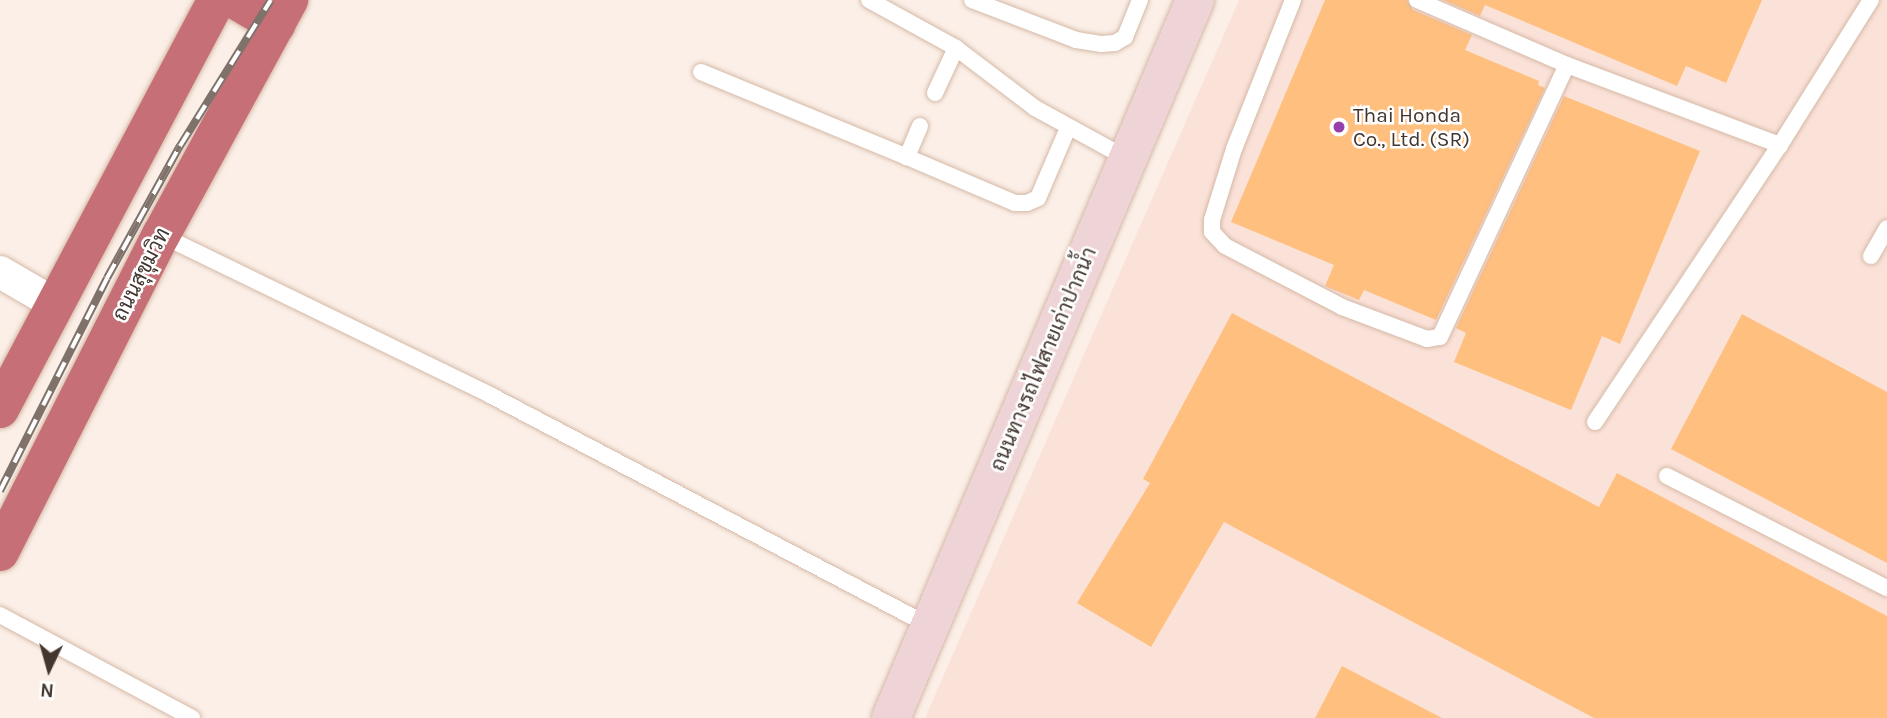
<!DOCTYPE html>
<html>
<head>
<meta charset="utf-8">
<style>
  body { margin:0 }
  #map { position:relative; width:1887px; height:718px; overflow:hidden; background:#fbefe7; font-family:Karla,Sarabun,sans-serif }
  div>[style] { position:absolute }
  .industrial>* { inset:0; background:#fbe2d9 }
  .building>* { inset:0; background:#ffbf7f }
  .roads { filter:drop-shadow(0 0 2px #d5b9a6) drop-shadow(0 0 2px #d5b9a6) }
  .lane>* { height:16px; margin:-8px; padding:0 8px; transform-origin:8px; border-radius:8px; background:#fff }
  .street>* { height:32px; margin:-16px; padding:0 16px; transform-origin:16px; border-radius:16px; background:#fff }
  .secondary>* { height:38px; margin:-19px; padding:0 19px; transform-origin:19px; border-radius:19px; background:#eed4d6 }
  .highway>* { height:38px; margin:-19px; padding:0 19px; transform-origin:19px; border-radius:19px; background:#c66f76 }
  .rail>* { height:8px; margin-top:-4px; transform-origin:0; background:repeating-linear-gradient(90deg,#fff 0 16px,#7e726b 0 32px); box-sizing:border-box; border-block:2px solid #7e726b }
  .dots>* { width:19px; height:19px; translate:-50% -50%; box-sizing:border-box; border:4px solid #fff; border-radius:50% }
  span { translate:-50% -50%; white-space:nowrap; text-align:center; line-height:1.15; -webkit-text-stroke:5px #fff; paint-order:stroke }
  .poi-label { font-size:21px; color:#42362f }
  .left { translate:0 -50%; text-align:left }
  .street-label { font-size:21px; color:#42362f }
  .north { position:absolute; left:14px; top:634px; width:70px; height:70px; -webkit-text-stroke:5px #fff; paint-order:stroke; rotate:185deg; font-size:19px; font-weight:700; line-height:28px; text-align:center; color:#42362f }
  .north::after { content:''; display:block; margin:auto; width:24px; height:32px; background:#42362f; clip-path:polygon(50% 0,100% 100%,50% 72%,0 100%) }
</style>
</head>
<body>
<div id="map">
  <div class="industrial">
    <i style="clip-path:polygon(1239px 0,1887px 0,1887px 718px,925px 718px)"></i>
  </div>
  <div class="building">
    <i style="clip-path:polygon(1325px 0,1407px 0,1413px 10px,1472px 35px,1465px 50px,1539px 81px,1538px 85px,1545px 88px,1436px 320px,1364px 290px,1359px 300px,1325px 286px,1334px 265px,1231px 222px)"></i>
    <i style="clip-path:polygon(1443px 0,1762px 0,1726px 83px,1686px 66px,1677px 86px,1485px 5px,1480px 16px)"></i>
    <i style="clip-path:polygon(1564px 96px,1700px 151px,1620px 344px,1602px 336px,1571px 410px,1454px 362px,1466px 333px,1456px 328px)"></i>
    <i style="clip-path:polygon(1232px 313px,1599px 507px,1617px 473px,1887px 616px,1887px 718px,1594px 718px,1224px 522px,1151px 647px,1077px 603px,1150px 483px,1143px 479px)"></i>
    <i style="clip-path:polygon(1742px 314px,1887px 392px,1887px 563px,1671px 449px)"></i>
    <i style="clip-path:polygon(1342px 666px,1442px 718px,1315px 718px)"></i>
  </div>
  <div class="roads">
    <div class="lane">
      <i style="left:869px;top:0;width:99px;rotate:28.9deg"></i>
      <i style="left:956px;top:48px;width:99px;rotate:37.2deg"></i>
      <i style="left:1035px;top:108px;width:106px;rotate:28.7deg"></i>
      <i style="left:972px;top:0;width:111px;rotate:21deg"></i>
      <i style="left:1076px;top:40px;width:26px;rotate:9deg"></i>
      <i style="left:1102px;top:44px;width:13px;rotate:-4deg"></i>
      <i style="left:1115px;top:43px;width:12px;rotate:-31deg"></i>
      <i style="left:1125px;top:37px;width:40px;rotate:-68deg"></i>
      <i style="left:1293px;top:0;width:160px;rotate:111.6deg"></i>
      <i style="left:1234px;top:149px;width:74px;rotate:107.2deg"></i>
      <i style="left:1212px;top:220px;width:12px;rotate:90deg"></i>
      <i style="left:1212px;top:232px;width:19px;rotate:47deg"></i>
      <i style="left:1225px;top:246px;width:132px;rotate:27.5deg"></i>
      <i style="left:1342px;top:307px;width:91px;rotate:20.6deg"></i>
      <i style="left:1427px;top:339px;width:13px;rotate:-9deg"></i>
      <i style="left:1440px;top:337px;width:300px;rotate:-65deg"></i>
      <i style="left:1417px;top:0;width:163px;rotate:23.4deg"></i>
      <i style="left:1567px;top:65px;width:228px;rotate:20.6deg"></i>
      <i style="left:701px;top:72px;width:223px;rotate:22.4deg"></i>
      <i style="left:935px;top:93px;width:50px;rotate:-65deg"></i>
      <i style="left:920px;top:126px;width:34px;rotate:113deg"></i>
      <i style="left:907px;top:157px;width:117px;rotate:23.1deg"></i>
      <i style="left:1015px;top:203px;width:12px"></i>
      <i style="left:1027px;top:203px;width:12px;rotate:-24deg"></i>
      <i style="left:1038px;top:198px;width:76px;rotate:-66.8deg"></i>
      <i style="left:161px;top:235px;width:366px;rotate:25.9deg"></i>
      <i style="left:490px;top:395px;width:497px;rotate:27.7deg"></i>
      <i style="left:1871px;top:256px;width:32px;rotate:-60deg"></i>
      <i style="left:1595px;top:422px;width:333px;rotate:-56.3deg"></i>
      <i style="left:1780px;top:145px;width:171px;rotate:-57.9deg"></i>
      <i style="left:1667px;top:476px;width:247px;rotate:27deg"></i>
      <i style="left:0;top:615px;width:218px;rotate:28.2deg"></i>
    </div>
    <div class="street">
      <i style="left:0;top:272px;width:64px;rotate:30.2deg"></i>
    </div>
    <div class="secondary">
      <i style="left:891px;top:718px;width:780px;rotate:-67.05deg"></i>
    </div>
    <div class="highway">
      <i style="left:235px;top:0;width:48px;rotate:30.3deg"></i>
      <i style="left:0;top:409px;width:463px;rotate:-62.1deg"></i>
      <i style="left:0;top:552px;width:356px;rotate:-63.1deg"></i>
      <i style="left:161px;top:235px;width:268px;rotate:-61.4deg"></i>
    </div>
  </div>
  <div class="rail">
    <i style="left:0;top:491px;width:238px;rotate:-63.3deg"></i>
    <i style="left:107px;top:278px;width:151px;rotate:-61.1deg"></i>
    <i style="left:180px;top:146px;width:172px;rotate:-58.1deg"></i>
  </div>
  <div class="dots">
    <i style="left:1339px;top:127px;background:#9740ad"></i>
  </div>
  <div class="poi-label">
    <span class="left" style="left:1353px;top:127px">Thai Honda<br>Co., Ltd. (SR)</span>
  </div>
  <div class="street-label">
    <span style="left:141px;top:274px;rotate:-63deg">ถนนสุขุมวิท</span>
    <span style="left:1043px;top:359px;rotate:-67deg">ถนนทางรถไฟสายเก่าปากน้ำ</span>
  </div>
  <div class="north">N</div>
</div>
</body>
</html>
